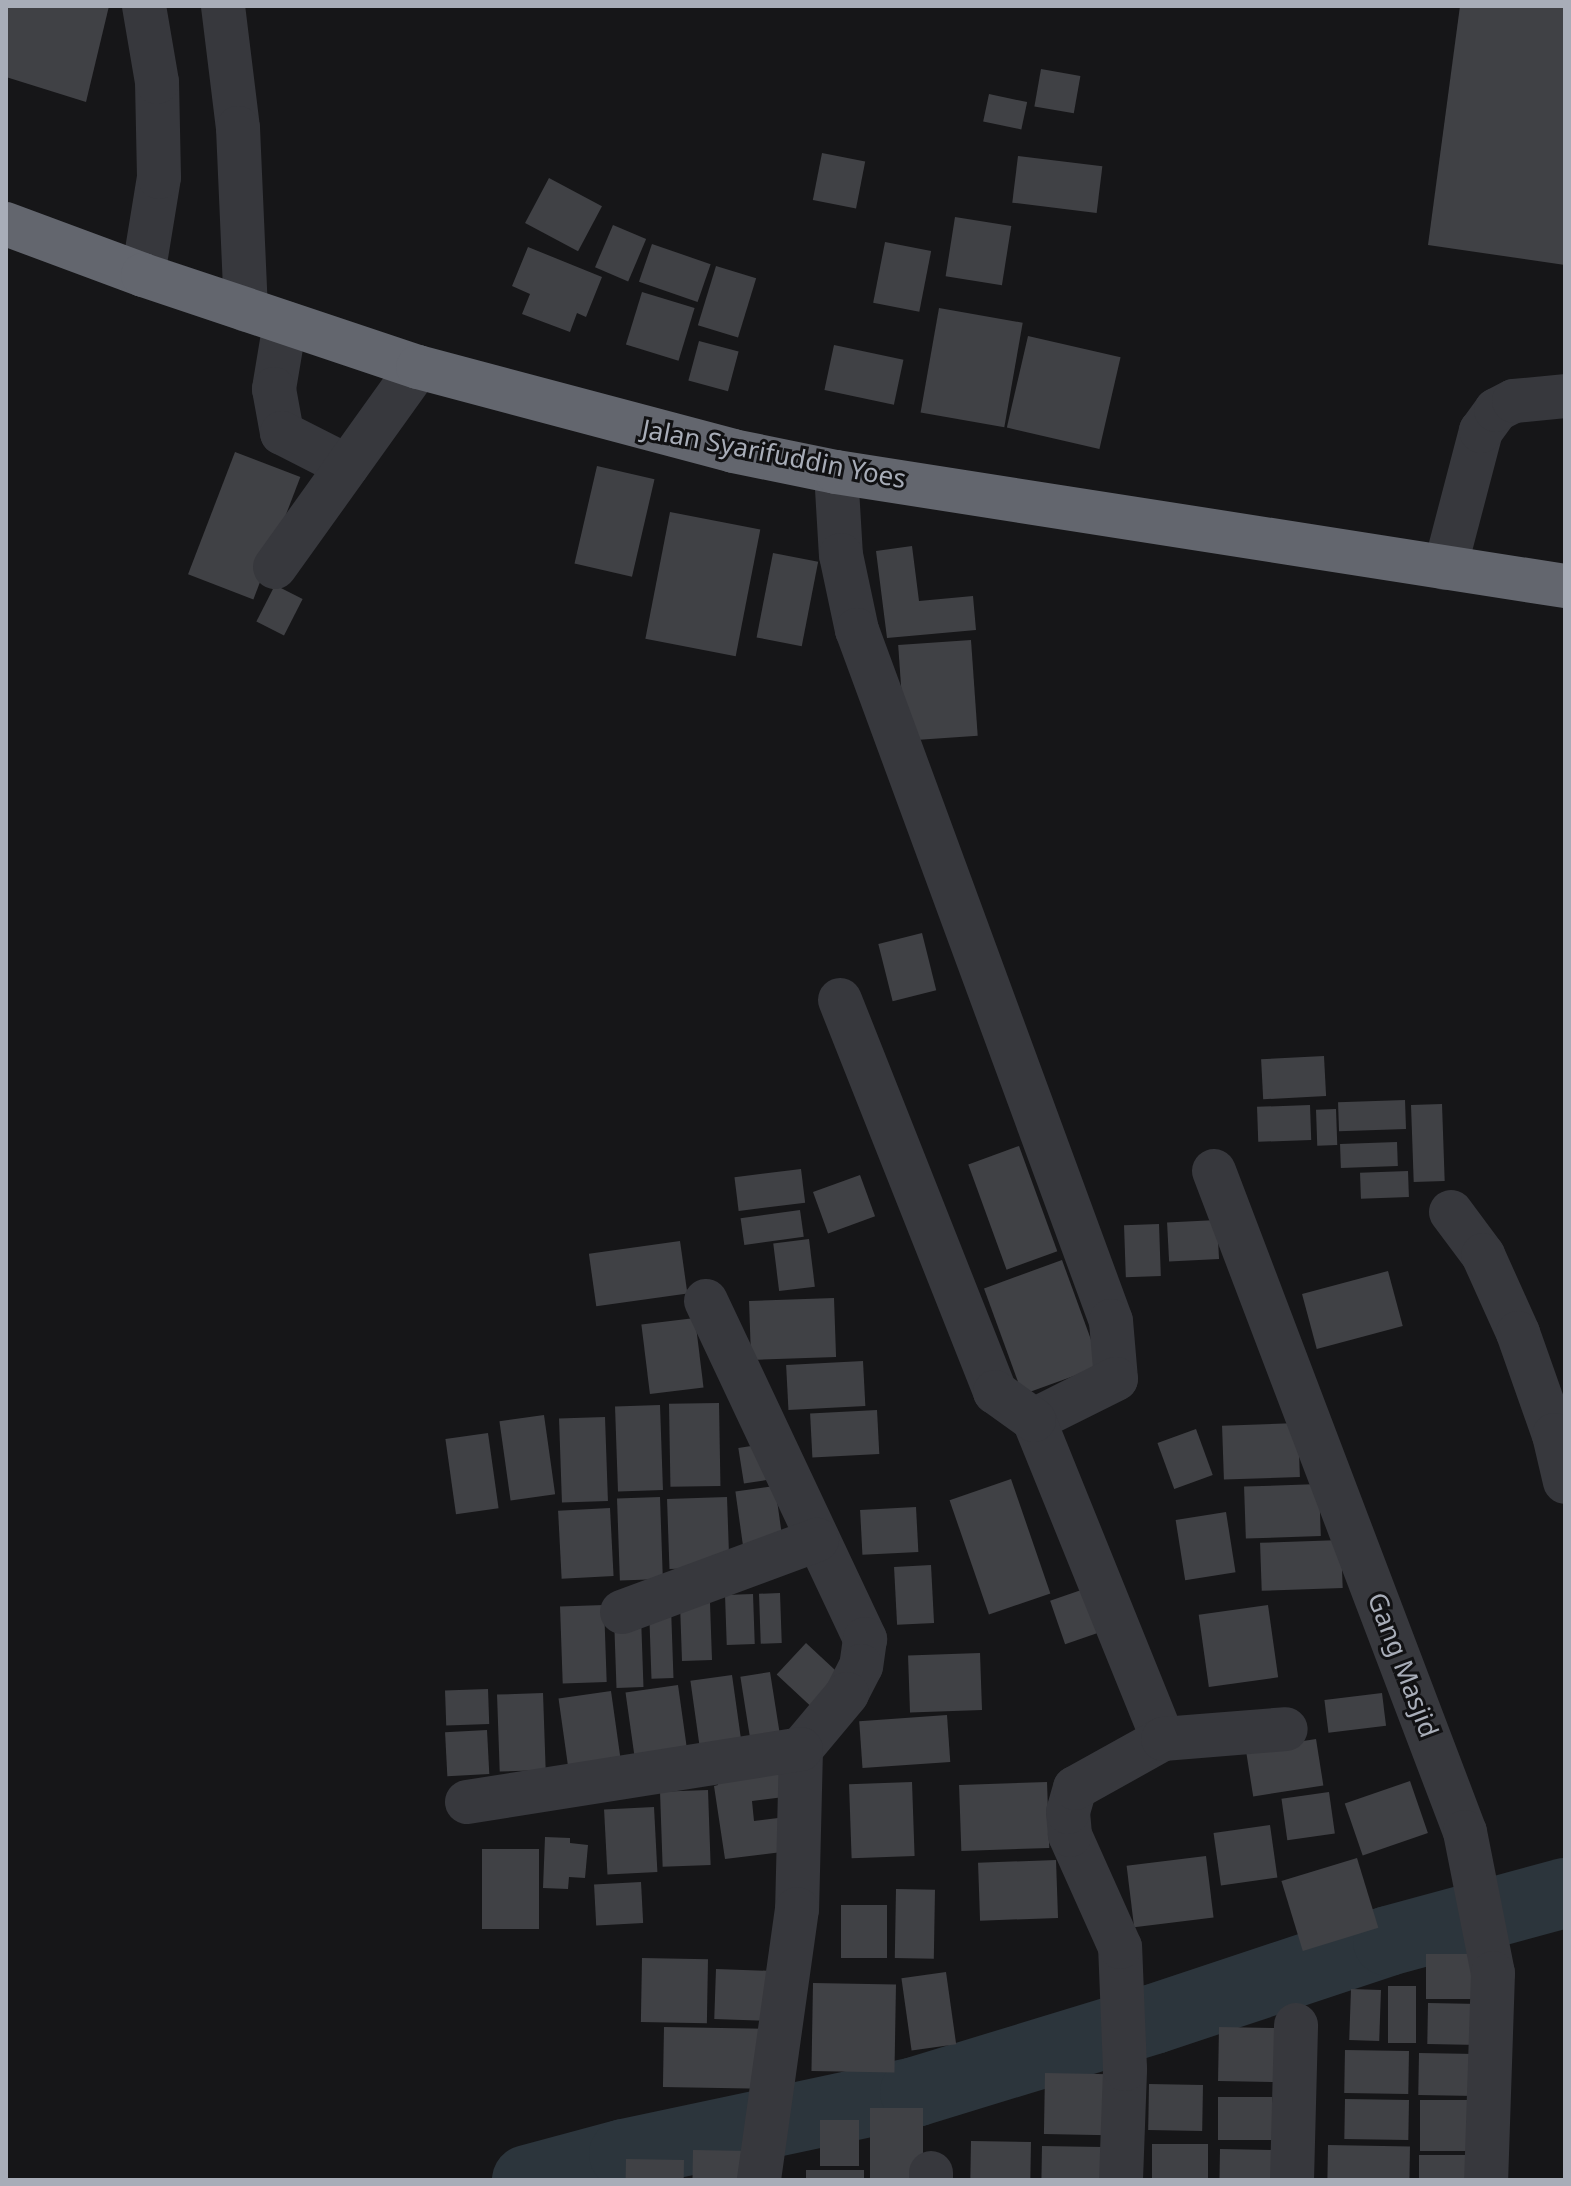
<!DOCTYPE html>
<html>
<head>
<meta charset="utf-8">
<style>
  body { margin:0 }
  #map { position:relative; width:1571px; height:2186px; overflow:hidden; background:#161618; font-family:"Noto Sans",sans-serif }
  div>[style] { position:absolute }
  .river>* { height:70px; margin:-35px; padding:0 35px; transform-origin:35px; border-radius:35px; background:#2c353c }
  .building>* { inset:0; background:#404145; transform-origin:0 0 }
  .minor>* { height:44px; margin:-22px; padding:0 22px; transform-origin:22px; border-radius:22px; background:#37383d }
  .highway>* { height:44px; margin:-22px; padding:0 22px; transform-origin:22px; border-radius:22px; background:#63666e }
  span { translate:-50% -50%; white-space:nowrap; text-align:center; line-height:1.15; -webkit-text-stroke:6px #111113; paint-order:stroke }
  .street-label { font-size:26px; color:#a8adb8 }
  .frame { position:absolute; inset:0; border:8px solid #a8adb8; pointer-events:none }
</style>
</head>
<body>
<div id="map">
  <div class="river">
    <i style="left:527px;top:2180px;width:100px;rotate:-15deg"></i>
    <i style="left:624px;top:2154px;width:298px;rotate:-12deg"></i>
    <i style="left:915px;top:2092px;width:250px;rotate:-17deg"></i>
    <i style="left:1154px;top:2019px;width:247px;rotate:-18.4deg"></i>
    <i style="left:1388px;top:1941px;width:183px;rotate:-15.2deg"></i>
  </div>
  <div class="building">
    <i style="clip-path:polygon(6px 6px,109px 6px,86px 102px,6px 77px)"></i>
    <i style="clip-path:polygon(1460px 6px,1565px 6px,1565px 265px,1428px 245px)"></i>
    <i style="left:1041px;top:69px;width:40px;height:38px;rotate:10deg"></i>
    <i style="left:989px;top:94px;width:39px;height:28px;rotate:12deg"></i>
    <i style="left:822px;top:153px;width:44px;height:48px;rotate:11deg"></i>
    <i style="left:1018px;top:156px;width:85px;height:47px;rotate:7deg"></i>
    <i style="left:549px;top:178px;width:60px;height:51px;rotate:28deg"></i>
    <i style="left:955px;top:217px;width:57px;height:60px;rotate:9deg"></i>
    <i style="left:613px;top:225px;width:36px;height:46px;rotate:23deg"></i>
    <i style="left:885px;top:242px;width:47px;height:62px;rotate:11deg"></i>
    <i style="left:652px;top:244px;width:62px;height:40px;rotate:19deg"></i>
    <i style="clip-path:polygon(528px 247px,602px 277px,586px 317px,577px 313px,570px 332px,522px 314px,530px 294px,512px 286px)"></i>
    <i style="left:716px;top:266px;width:42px;height:62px;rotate:17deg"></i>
    <i style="left:642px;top:292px;width:55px;height:55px;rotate:17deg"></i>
    <i style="left:939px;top:308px;width:85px;height:106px;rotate:10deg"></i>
    <i style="left:1028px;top:336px;width:95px;height:94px;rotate:13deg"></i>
    <i style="left:699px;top:341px;width:41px;height:41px;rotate:15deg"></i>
    <i style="left:834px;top:345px;width:71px;height:46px;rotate:12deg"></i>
    <i style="left:235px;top:452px;width:70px;height:131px;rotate:21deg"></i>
    <i style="left:597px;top:466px;width:59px;height:100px;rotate:13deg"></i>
    <i style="left:670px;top:512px;width:92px;height:129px;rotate:11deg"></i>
    <i style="clip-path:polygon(912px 546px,919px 601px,973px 596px,976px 630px,887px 638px,876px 551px)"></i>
    <i style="left:773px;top:553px;width:46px;height:86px;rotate:11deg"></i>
    <i style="left:275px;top:585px;width:31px;height:41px;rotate:27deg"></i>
    <i style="left:971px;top:640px;width:96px;height:73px;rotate:86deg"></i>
    <i style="left:922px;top:933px;width:59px;height:45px;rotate:76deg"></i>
    <i style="left:1324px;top:1056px;width:40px;height:63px;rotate:87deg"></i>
    <i style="left:1405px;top:1100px;width:29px;height:67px;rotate:88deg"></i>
    <i style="left:1442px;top:1104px;width:77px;height:31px;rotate:88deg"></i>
    <i style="left:1310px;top:1105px;width:35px;height:53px;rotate:88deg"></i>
    <i style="left:1336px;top:1109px;width:36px;height:20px;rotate:88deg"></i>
    <i style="left:1397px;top:1142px;width:24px;height:57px;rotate:88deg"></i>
    <i style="left:1019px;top:1146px;width:112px;height:54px;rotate:70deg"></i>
    <i style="left:801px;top:1169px;width:34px;height:67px;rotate:83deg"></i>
    <i style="left:1408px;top:1171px;width:26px;height:48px;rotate:88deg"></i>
    <i style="left:860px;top:1175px;width:44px;height:50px;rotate:70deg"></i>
    <i style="left:800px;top:1210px;width:27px;height:60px;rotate:82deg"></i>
    <i style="left:1217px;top:1220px;width:39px;height:50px;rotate:87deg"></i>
    <i style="left:1159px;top:1224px;width:52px;height:35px;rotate:88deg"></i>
    <i style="left:809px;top:1239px;width:48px;height:36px;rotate:83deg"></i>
    <i style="left:680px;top:1241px;width:53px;height:92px;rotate:82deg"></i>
    <i style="left:1062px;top:1260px;width:113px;height:83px;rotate:70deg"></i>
    <i style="left:1388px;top:1271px;width:57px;height:89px;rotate:75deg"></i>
    <i style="left:834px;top:1298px;width:59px;height:85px;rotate:88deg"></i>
    <i style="left:695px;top:1318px;width:70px;height:54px;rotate:83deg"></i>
    <i style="left:863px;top:1361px;width:45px;height:77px;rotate:87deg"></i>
    <i style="left:719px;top:1403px;width:83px;height:50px;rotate:89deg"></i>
    <i style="left:660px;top:1405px;width:85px;height:45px;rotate:88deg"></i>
    <i style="left:877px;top:1410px;width:44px;height:67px;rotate:87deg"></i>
    <i style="left:544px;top:1415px;width:80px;height:45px;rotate:82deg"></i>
    <i style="left:605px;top:1417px;width:84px;height:46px;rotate:88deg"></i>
    <i style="left:1298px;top:1423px;width:54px;height:76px;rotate:88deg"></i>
    <i style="left:1196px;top:1429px;width:49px;height:41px;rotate:70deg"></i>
    <i style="left:488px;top:1433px;width:76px;height:43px;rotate:82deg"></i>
    <i style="left:764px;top:1444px;width:36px;height:26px;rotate:81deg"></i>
    <i style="left:1011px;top:1479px;width:121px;height:65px;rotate:71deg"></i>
    <i style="left:1319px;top:1484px;width:52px;height:75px;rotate:88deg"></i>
    <i style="left:775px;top:1486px;width:56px;height:40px;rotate:82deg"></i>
    <i style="left:660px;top:1497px;width:82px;height:43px;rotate:88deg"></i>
    <i style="left:727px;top:1497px;width:70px;height:60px;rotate:88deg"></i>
    <i style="left:916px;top:1507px;width:45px;height:56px;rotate:87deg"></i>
    <i style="left:610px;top:1508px;width:68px;height:52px;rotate:87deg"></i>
    <i style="left:1226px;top:1512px;width:61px;height:51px;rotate:81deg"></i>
    <i style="left:1341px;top:1540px;width:48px;height:81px;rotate:88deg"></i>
    <i style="left:931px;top:1565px;width:58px;height:37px;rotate:87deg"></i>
    <i style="left:1087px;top:1588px;width:46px;height:39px;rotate:71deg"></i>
    <i style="left:780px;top:1593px;width:50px;height:21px;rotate:88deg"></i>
    <i style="left:753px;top:1594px;width:50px;height:28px;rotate:88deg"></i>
    <i style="left:710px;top:1603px;width:57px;height:30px;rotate:88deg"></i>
    <i style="left:604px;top:1605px;width:77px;height:44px;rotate:88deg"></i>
    <i style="left:1268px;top:1605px;width:73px;height:70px;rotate:82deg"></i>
    <i style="left:671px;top:1607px;width:71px;height:22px;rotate:88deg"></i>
    <i style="left:641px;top:1616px;width:71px;height:27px;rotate:88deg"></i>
    <i style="left:806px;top:1643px;width:54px;height:43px;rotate:43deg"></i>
    <i style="left:980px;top:1653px;width:57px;height:72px;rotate:88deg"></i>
    <i style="left:770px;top:1672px;width:65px;height:30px;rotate:81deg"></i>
    <i style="left:732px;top:1675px;width:64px;height:42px;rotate:82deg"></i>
    <i style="left:678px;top:1685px;width:63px;height:53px;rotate:82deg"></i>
    <i style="left:488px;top:1689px;width:35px;height:43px;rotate:88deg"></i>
    <i style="left:611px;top:1691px;width:70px;height:53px;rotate:82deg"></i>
    <i style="left:543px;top:1693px;width:77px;height:46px;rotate:88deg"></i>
    <i style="left:1382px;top:1693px;width:33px;height:58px;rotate:83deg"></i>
    <i style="left:947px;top:1715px;width:47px;height:88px;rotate:86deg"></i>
    <i style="left:487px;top:1730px;width:44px;height:42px;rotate:87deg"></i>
    <i style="left:1316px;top:1739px;width:47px;height:71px;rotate:81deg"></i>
    <i style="clip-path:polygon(789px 1766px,792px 1796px,752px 1801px,754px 1821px,786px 1817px,790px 1851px,725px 1859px,714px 1786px,718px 1785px,717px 1775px)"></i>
    <i style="left:1410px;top:1781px;width:55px;height:69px;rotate:71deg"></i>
    <i style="left:912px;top:1782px;width:74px;height:63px;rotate:88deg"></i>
    <i style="left:1047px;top:1782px;width:66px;height:88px;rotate:88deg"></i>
    <i style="left:708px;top:1790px;width:75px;height:48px;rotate:88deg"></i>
    <i style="left:1329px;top:1792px;width:42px;height:48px;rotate:82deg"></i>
    <i style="left:654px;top:1807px;width:65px;height:50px;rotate:87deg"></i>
    <i style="left:1270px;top:1825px;width:53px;height:57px;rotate:82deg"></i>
    <i style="clip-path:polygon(545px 1837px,570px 1838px,570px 1843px,588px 1845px,585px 1878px,569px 1877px,568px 1889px,543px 1888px)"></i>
    <i style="left:482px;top:1849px;width:57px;height:80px"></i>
    <i style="left:1206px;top:1856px;width:62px;height:80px;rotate:83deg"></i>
    <i style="left:1357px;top:1858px;width:73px;height:79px;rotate:73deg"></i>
    <i style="left:1056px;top:1860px;width:58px;height:78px;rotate:88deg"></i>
    <i style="left:641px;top:1882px;width:41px;height:47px;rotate:87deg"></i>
    <i style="left:896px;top:1889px;width:39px;height:69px;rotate:1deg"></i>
    <i style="left:841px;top:1905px;width:46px;height:53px"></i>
    <i style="left:1426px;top:1954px;width:58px;height:45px"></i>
    <i style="left:642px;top:1958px;width:66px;height:64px;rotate:1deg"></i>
    <i style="left:716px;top:1969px;width:52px;height:50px;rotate:2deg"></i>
    <i style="left:946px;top:1972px;width:73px;height:45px;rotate:82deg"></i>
    <i style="left:813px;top:1983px;width:83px;height:88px;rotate:1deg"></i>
    <i style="left:1388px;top:1986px;width:28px;height:57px"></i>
    <i style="left:1351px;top:1989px;width:30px;height:51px;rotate:2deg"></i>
    <i style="left:1428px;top:2003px;width:52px;height:41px;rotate:1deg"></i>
    <i style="left:664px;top:2027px;width:100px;height:60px;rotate:1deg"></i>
    <i style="left:1219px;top:2027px;width:64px;height:54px;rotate:1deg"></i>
    <i style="left:1345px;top:2050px;width:64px;height:43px;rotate:1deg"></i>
    <i style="left:1419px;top:2053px;width:57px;height:42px;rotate:1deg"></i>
    <i style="left:1045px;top:2073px;width:65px;height:61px;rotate:1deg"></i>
    <i style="left:1149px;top:2084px;width:54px;height:46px;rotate:1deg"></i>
    <i style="left:1218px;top:2097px;width:54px;height:43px"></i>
    <i style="left:1345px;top:2099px;width:64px;height:40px;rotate:1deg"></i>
    <i style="left:1420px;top:2100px;width:53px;height:51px"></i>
    <i style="left:870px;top:2108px;width:53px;height:72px"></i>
    <i style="left:820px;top:2120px;width:39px;height:46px"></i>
    <i style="left:971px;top:2141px;width:60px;height:39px;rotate:1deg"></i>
    <i style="left:1152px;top:2144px;width:56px;height:36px"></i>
    <i style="left:1328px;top:2145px;width:82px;height:35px;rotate:1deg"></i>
    <i style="left:1042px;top:2146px;width:60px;height:34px;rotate:1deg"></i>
    <i style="left:1220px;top:2149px;width:65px;height:31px;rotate:1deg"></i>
    <i style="left:693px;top:2150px;width:56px;height:30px;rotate:1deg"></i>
    <i style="left:1419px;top:2155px;width:54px;height:25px"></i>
    <i style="left:626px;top:2159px;width:58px;height:21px;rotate:1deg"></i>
    <i style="left:806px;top:2170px;width:58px;height:10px"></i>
  </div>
  <div class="minor">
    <i style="left:223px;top:6px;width:123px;rotate:83deg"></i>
    <i style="left:238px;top:128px;width:182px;rotate:87.5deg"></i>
    <i style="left:143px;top:275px;width:99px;rotate:-80.7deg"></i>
    <i style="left:159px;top:177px;width:95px;rotate:-91.2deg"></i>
    <i style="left:157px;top:82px;width:77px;rotate:-99.7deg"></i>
    <i style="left:285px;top:323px;width:67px;rotate:99.5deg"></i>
    <i style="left:274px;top:389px;width:45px;rotate:79.7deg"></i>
    <i style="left:282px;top:433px;width:73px;rotate:26.9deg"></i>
    <i style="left:836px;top:472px;width:83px;rotate:86.6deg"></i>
    <i style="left:841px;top:555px;width:77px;rotate:78deg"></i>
    <i style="left:857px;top:630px;width:736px;rotate:69.82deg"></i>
    <i style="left:1111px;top:1321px;width:58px;rotate:85.1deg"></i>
    <i style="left:1116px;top:1379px;width:92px;rotate:153.4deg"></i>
    <i style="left:1034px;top:1420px;width:344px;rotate:68deg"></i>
    <i style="left:275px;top:567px;width:246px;rotate:-54.4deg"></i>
    <i style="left:1445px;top:568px;width:142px;rotate:-75.3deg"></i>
    <i style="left:1481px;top:431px;width:26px;rotate:-54deg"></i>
    <i style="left:1496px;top:410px;width:20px;rotate:-27deg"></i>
    <i style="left:1514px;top:401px;width:51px;rotate:-5.6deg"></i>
    <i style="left:840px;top:1000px;width:422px;rotate:68.4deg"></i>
    <i style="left:995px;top:1392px;width:48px;rotate:35.7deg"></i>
    <i style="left:1214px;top:1171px;width:707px;rotate:69.21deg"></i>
    <i style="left:1465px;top:1832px;width:144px;rotate:78.8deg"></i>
    <i style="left:1493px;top:1973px;width:207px;rotate:91.9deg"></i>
    <i style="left:1451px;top:1212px;width:54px;rotate:53.3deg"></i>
    <i style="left:1483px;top:1255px;width:85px;rotate:65.8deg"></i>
    <i style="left:1518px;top:1333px;width:108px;rotate:70.6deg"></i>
    <i style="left:1554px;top:1435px;width:48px;rotate:76.8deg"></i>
    <i style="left:706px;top:1301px;width:374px;rotate:64.8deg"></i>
    <i style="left:865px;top:1639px;width:27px;rotate:98deg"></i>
    <i style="left:861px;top:1666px;width:31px;rotate:117deg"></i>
    <i style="left:847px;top:1694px;width:72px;rotate:129.9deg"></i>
    <i style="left:801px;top:1749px;width:160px;rotate:91.4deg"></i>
    <i style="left:797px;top:1909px;width:274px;rotate:98deg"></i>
    <i style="left:622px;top:1612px;width:208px;rotate:-20.3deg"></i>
    <i style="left:467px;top:1802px;width:338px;rotate:-9deg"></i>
    <i style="left:931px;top:2180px;width:7px;rotate:-90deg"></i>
    <i style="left:1121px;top:2180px;width:111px;rotate:-87.9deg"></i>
    <i style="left:1125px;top:2069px;width:122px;rotate:-92.3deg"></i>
    <i style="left:1120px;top:1947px;width:123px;rotate:-114.1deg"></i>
    <i style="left:1070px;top:1835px;width:23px;rotate:-95deg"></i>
    <i style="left:1068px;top:1812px;width:25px;rotate:-74deg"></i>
    <i style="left:1075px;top:1788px;width:101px;rotate:-29.1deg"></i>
    <i style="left:1163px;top:1739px;width:123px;rotate:-4.6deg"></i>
    <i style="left:1292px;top:2180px;width:155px;rotate:-88.5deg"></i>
  </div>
  <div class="highway">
    <i style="left:6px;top:224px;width:146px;rotate:20.4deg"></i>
    <i style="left:143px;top:275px;width:290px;rotate:18.5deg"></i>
    <i style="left:418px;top:367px;width:326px;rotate:14.9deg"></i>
    <i style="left:733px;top:451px;width:105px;rotate:11.5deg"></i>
    <i style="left:836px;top:472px;width:738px;rotate:8.89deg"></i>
  </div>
  <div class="street-label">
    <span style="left:774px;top:454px;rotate:11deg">Jalan Syarifuddin Yoes</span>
    <span style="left:1403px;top:1665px;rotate:69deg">Gang Masjid</span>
  </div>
  <div class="frame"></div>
</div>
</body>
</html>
